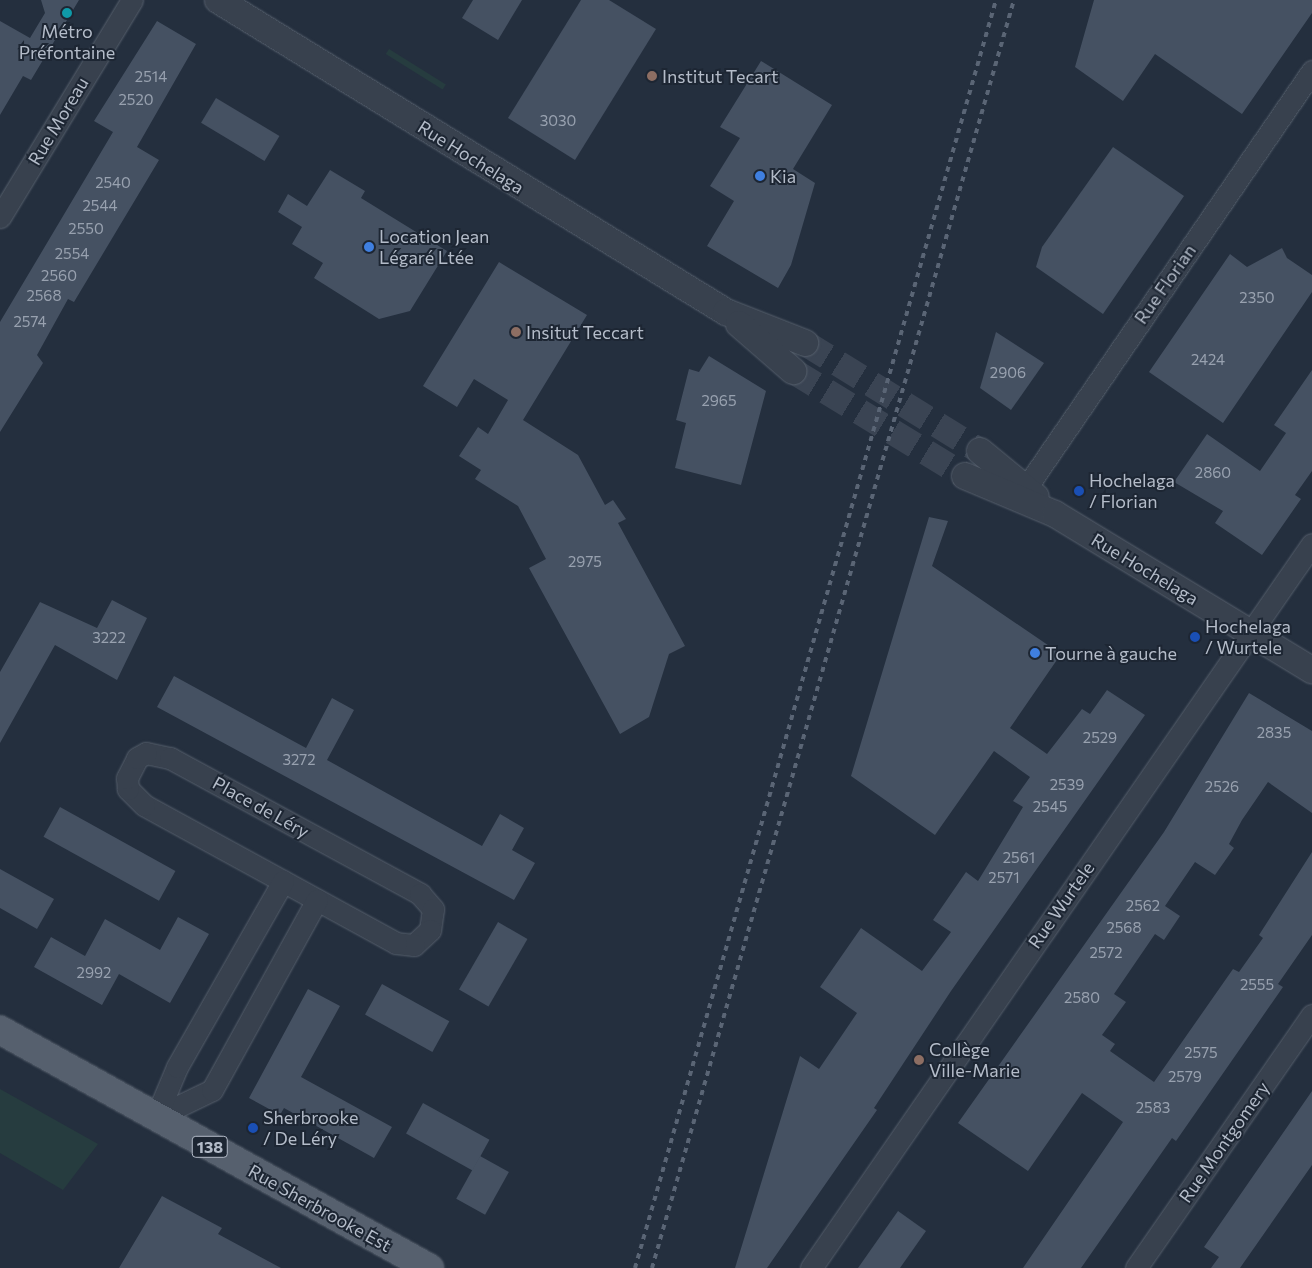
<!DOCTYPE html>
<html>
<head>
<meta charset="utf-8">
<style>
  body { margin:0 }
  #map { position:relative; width:1312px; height:1268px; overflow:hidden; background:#242f3e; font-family:Commissioner,sans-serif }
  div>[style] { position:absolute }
  .green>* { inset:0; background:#263c3f; transform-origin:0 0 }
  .building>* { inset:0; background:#455162; transform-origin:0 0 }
  .tertiary-tunnel>* { height:26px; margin-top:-13px; transform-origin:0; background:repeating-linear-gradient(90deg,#3a4453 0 26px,transparent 0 39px) }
  .roads { filter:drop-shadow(0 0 1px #565f6c) drop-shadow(0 0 1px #565f6c) }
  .minor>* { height:21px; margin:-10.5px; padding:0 10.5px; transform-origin:10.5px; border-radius:10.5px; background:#38414e }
  .tertiary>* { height:26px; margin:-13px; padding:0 13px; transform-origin:13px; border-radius:13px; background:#38414e }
  .primary>* { height:28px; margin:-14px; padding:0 14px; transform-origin:14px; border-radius:14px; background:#56606e }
  .rail>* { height:4px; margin-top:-2px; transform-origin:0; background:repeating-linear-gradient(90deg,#5a6575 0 5px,transparent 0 10px) }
  .dots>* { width:14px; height:14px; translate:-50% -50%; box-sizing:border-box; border:2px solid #1d2633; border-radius:50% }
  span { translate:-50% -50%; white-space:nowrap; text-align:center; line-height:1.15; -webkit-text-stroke:4px #1d2633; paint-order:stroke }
  .number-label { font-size:15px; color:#98a1af }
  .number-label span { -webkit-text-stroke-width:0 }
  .shield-label span { padding:1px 4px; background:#1d2633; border:1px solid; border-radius:4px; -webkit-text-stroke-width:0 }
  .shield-label { font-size:16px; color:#b4bcc9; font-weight:700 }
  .poi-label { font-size:18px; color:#b4bcc9 }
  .left { translate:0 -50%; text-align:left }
  .street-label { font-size:18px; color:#b4bcc9 }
</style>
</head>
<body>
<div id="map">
  <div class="green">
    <i style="left:389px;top:49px;width:67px;height:6px;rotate:32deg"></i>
    <i style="clip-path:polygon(0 1089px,98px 1144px,63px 1190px,0 1153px)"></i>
  </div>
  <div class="building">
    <i style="clip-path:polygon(41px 0,79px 0,31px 80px,23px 76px,0 115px,0 21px,30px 38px,45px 13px)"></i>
    <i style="clip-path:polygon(473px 0,522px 0,498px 40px,462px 18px)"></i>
    <i style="clip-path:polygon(581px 0,609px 0,656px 29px,575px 160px,508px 118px)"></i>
    <i style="clip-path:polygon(1094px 0,1312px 0,1312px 13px,1242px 114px,1155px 54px,1123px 101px,1075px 67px)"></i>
    <i style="clip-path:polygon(157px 21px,196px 44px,137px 147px,159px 160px,74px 302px,68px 299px,37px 355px,43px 363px,0 432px,0 322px,113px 132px,94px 121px)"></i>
    <i style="clip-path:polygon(761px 61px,832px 105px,793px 169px,815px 183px,791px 265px,778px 288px,707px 246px,734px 201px,710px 186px,740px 138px,720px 127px)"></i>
    <i style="left:216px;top:98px;width:74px;height:29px;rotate:31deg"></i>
    <i style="clip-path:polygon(1113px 147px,1184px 196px,1103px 314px,1036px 267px,1042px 247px)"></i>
    <i style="clip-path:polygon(330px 170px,365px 191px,361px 198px,447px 251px,410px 311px,379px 319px,314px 278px,323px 263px,292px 244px,302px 227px,278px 212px,288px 194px,307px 206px)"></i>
    <i style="clip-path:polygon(1282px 248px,1287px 258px,1312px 275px,1312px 292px,1223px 423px,1149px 372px,1230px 254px,1247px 267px)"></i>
    <i style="clip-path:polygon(499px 262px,587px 315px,523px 420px,578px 455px,605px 505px,613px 500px,626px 519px,618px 523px,685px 646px,669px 654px,649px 717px,620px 734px,529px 568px,546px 559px,518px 506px,475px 479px,481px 470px,459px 456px,478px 427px,488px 434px,508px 400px,474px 379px,457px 407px,423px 386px)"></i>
    <i style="clip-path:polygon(996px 332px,1044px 363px,1011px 410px,980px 388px)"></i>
    <i style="clip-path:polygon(709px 356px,766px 391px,741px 485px,675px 468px,686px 423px,676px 420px,689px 369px,699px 372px)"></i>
    <i style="clip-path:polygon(1312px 370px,1312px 471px,1295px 495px,1301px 499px,1262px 555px,1215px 523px,1223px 511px,1174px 482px,1207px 434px,1260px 471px,1286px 433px,1274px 425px)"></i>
    <i style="clip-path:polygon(929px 517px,948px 521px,932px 566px,1061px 654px,1010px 728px,1047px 754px,1082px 709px,1090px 714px,1107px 690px,1145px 715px,951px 991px,874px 1108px,877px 1110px,767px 1268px,735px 1268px,800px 1056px,819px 1069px,857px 1013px,820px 987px,861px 928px,922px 971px,951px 932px,933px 920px,966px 872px,978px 881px,1023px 807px,1013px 801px,1030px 777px,994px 751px,935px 835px,851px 776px)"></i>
    <i style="clip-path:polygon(112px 600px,147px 618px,117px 680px,55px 645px,0 743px,0 672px,40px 602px,97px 628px)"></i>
    <i style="clip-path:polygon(174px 676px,306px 748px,332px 698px,354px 710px,327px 760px,482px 846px,500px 814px,524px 828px,512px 850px,535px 863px,514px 900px,157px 707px)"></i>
    <i style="clip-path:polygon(1249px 693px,1312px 731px,1312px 813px,1268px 782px,1242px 820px,1229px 844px,1234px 848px,1215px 875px,1195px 862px,1165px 906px,1180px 916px,1164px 940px,1155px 934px,1114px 994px,1126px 1002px,1102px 1035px,1115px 1044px,1110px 1051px,1154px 1082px,1233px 969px,1239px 972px,1263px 938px,1259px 935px,1312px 852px,1312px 935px,1278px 984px,1283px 987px,1176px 1141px,1172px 1138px,1081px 1268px,1023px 1268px,1123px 1122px,1082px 1093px,1028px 1171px,958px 1123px,1164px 832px)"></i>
    <i style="left:60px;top:807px;width:132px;height:34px;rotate:29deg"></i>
    <i style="clip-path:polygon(0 869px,54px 899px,37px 929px,0 908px)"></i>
    <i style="clip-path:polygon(178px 917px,209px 934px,170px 1003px,119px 974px,102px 1005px,34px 967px,51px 937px,85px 956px,105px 919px,160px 950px)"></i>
    <i style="left:498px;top:922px;width:34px;height:78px;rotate:30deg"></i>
    <i style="left:382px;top:984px;width:77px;height:35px;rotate:29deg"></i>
    <i style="clip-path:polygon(308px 989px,340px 1006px,301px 1077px,392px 1127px,374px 1158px,284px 1108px,280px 1115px,249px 1098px)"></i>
    <i style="clip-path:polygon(1312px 1091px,1312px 1165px,1240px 1268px,1211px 1268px,1219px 1257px,1204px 1247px)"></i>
    <i style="left:423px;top:1103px;width:76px;height:35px;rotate:29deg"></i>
    <i style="left:480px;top:1156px;width:33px;height:49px;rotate:29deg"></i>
    <i style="clip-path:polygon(162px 1196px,222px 1228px,218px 1234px,281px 1268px,119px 1268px)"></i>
    <i style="clip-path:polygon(898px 1211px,926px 1231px,900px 1268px,858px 1268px)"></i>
  </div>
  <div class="tertiary-tunnel">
    <i style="left:805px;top:343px;width:206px;rotate:31.7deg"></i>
    <i style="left:793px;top:371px;width:202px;rotate:31.4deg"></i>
  </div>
  <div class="roads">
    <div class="minor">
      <i style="left:0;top:217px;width:254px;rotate:-58.7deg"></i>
      <i style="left:1019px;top:498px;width:518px;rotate:-55.54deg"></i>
      <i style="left:146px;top:753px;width:25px;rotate:12deg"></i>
      <i style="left:170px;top:758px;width:285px;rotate:28.5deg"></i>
      <i style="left:420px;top:894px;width:20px;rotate:49deg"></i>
      <i style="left:433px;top:909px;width:21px;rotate:98deg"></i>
      <i style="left:430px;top:930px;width:22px;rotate:137deg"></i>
      <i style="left:414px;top:945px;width:18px;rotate:-174deg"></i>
      <i style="left:396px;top:943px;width:287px;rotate:-151.3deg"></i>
      <i style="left:144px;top:805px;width:23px;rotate:-135deg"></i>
      <i style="left:128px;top:789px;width:11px;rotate:-95deg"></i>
      <i style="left:127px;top:778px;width:22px;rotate:-63deg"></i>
      <i style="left:137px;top:758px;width:10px;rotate:-29deg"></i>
      <i style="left:156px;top:1117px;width:62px;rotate:-25.7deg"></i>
      <i style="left:212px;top:1090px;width:217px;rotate:-61.1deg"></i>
      <i style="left:156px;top:1117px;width:54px;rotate:-67.2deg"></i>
      <i style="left:177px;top:1067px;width:214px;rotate:-60.3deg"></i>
      <i style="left:811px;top:1268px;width:880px;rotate:-55.32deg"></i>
      <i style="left:1136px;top:1268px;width:308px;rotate:-55.2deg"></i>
    </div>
    <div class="tertiary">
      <i style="left:218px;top:0;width:596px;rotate:31.56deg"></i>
      <i style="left:726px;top:312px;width:85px;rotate:21.4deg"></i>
      <i style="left:739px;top:324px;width:72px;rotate:41deg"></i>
      <i style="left:980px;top:451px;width:72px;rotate:39.4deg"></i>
      <i style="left:965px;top:476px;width:98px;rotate:22.9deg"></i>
      <i style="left:1055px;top:514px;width:301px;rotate:31.3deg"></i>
    </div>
    <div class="primary">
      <i style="left:0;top:1030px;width:491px;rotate:29deg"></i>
    </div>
  </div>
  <div class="rail">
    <i style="left:635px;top:1268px;width:1318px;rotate:-74.11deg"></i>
    <i style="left:652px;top:1268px;width:1319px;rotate:-74.07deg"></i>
  </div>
  <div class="dots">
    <i style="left:67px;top:13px;background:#0f9aa8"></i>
    <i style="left:652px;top:76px;background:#8d6e63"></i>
    <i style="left:760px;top:176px;background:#3f7fe0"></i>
    <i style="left:369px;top:247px;background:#3f7fe0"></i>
    <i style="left:516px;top:332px;background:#8d6e63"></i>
    <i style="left:1079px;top:491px;background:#1a4fb4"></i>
    <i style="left:1195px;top:637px;background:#1a4fb4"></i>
    <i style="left:1035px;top:653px;background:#3f7fe0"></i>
    <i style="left:919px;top:1060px;background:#8d6e63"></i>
    <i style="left:253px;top:1128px;background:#1a4fb4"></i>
  </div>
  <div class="number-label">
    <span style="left:151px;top:77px">2514</span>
    <span style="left:136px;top:100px">2520</span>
    <span style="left:558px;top:121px">3030</span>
    <span style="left:113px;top:183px">2540</span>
    <span style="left:100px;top:206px">2544</span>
    <span style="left:86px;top:229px">2550</span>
    <span style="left:72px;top:254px">2554</span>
    <span style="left:59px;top:276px">2560</span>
    <span style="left:44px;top:296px">2568</span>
    <span style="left:1257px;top:298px">2350</span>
    <span style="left:30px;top:322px">2574</span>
    <span style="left:1208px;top:360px">2424</span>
    <span style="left:1008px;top:373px">2906</span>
    <span style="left:719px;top:401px">2965</span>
    <span style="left:1213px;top:473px">2860</span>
    <span style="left:585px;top:562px">2975</span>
    <span style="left:109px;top:638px">3222</span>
    <span style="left:1274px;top:733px">2835</span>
    <span style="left:1100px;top:738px">2529</span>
    <span style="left:299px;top:760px">3272</span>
    <span style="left:1067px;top:785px">2539</span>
    <span style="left:1222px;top:787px">2526</span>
    <span style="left:1050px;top:807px">2545</span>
    <span style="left:1019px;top:858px">2561</span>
    <span style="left:1004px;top:878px">2571</span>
    <span style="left:1143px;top:906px">2562</span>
    <span style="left:1124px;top:928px">2568</span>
    <span style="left:1106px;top:953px">2572</span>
    <span style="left:94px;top:973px">2992</span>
    <span style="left:1257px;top:985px">2555</span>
    <span style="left:1082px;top:998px">2580</span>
    <span style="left:1201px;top:1053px">2575</span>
    <span style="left:1185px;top:1077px">2579</span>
    <span style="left:1153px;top:1108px">2583</span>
  </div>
  <div class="shield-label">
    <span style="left:210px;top:1147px">138</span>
  </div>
  <div class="poi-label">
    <span style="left:67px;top:42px">Métro<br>Préfontaine</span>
    <span class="left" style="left:662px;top:76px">Institut Tecart</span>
    <span class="left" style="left:770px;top:176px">Kia</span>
    <span class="left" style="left:379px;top:247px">Location Jean<br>Légaré Ltée</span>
    <span class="left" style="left:526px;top:332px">Insitut Teccart</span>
    <span class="left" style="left:1089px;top:491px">Hochelaga<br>/ Florian</span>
    <span class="left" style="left:1205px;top:637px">Hochelaga<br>/ Wurtele</span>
    <span class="left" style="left:1045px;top:653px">Tourne à gauche</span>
    <span class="left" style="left:929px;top:1060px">Collège<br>Ville-Marie</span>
    <span class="left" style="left:263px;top:1128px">Sherbrooke<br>/ De Léry</span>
  </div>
  <div class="street-label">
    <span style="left:58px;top:121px;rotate:-59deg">Rue Moreau</span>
    <span style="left:471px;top:157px;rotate:32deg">Rue Hochelaga</span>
    <span style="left:1165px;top:284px;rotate:-55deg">Rue Florian</span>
    <span style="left:1145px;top:569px;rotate:31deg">Rue Hochelaga</span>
    <span style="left:261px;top:807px;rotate:29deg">Place de Léry</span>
    <span style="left:1061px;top:905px;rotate:-55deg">Rue Wurtele</span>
    <span style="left:1224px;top:1142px;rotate:-55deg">Rue Montgomery</span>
    <span style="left:320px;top:1208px;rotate:29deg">Rue Sherbrooke Est</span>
  </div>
</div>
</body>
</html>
